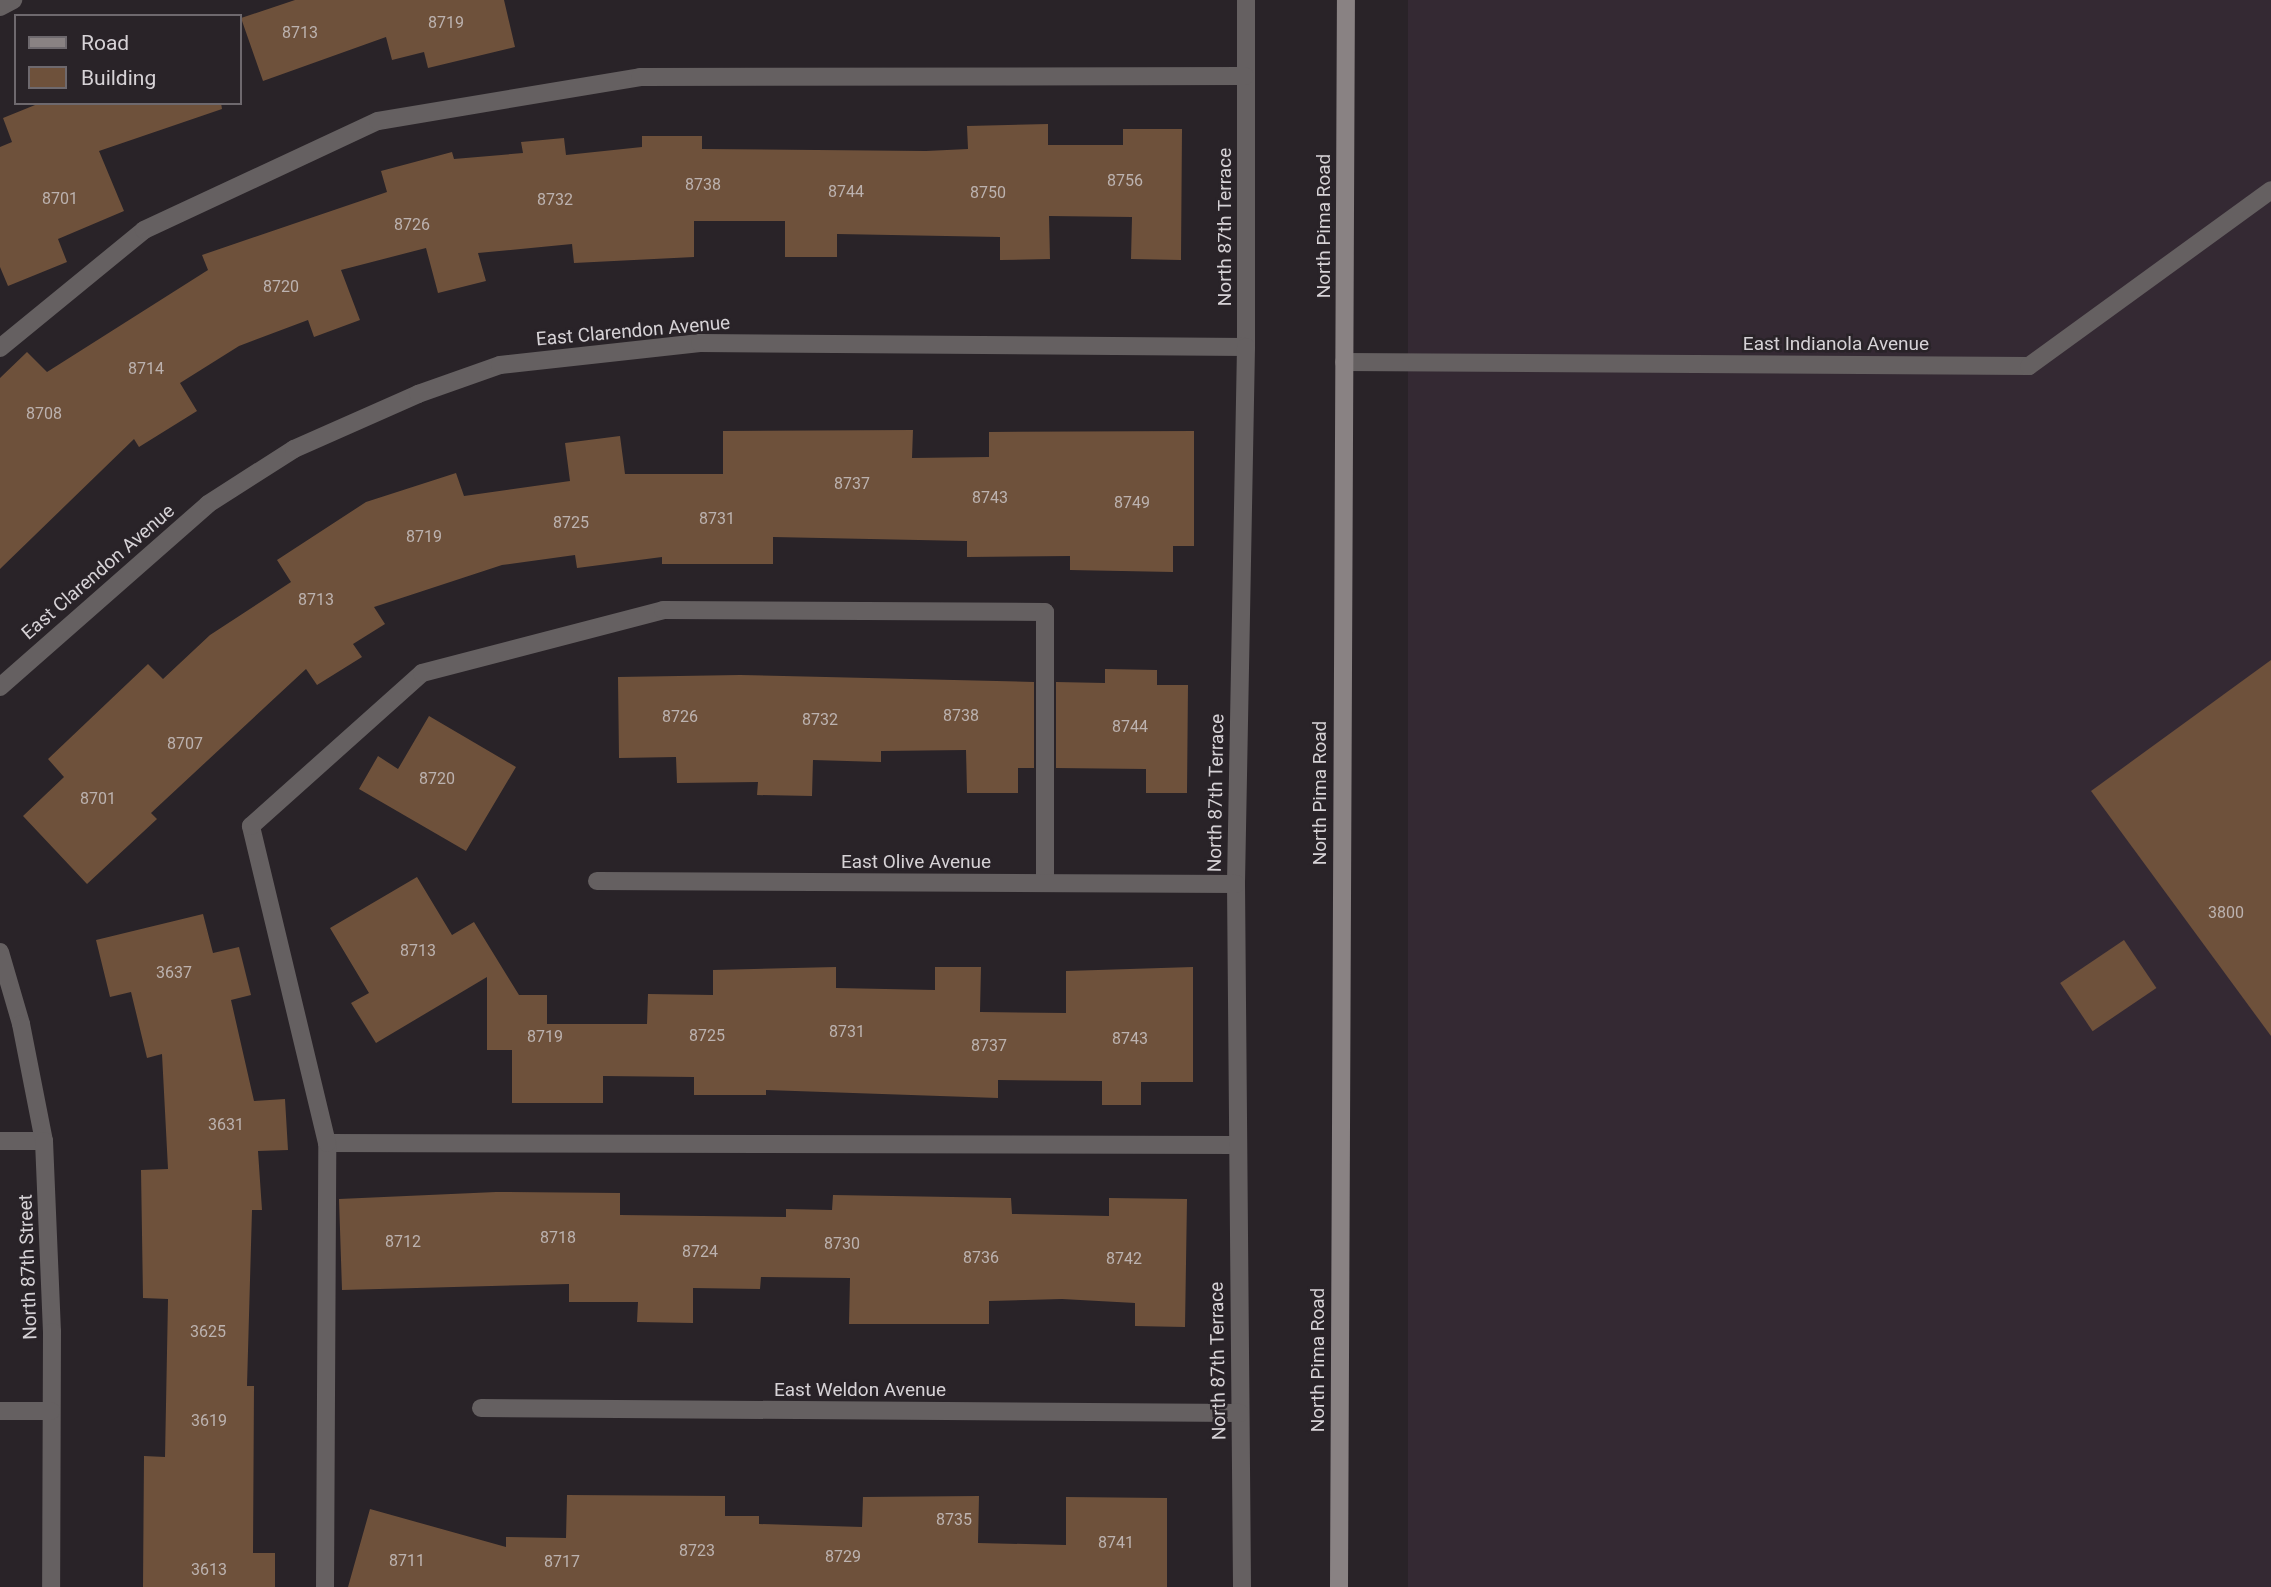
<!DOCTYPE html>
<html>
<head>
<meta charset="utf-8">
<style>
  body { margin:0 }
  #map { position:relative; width:2271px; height:1587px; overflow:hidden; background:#292328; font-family:Roboto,sans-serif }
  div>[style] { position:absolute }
  .built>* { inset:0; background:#342933; transform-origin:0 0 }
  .building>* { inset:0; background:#6e513b; transform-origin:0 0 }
  .service>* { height:18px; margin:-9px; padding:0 9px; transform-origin:9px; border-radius:9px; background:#656061 }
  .minor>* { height:18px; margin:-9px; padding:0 9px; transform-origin:9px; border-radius:9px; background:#656061 }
  .secondary>* { height:18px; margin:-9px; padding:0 9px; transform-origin:9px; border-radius:9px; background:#898283 }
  span { translate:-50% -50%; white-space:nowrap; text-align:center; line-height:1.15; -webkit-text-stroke:5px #292328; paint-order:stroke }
  .number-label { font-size:16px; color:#bcb2af }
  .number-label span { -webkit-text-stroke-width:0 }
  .street-label { font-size:19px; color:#d6d2d6 }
  .legend { position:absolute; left:14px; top:14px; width:228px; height:91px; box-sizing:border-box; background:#292328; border:2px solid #6e696e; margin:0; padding:9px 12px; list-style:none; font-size:21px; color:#d6d2d6 }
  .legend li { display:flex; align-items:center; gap:14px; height:35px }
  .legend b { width:35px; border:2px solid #6e696e }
</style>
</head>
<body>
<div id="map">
  <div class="built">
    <i style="left:1408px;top:0;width:863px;height:1587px"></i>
  </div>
  <div class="building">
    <i style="clip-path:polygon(295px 0,504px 0,515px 47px,428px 68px,424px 52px,392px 60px,386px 37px,263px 81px,241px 18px)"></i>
    <i style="clip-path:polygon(40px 103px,221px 103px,222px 109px,99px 151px,124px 211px,58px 239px,67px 262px,8px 286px,0 267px,0 147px,12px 142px,3px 118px)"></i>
    <i style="clip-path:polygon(1048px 124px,1048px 145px,1123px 145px,1123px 129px,1182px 129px,1181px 260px,1131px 259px,1132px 217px,1049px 216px,1050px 259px,1000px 260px,1000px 237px,837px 234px,837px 257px,785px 257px,785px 221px,694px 221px,694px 257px,574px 263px,572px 244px,478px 253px,486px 281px,438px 293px,426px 248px,341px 270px,360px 320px,314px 337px,308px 320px,239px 346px,180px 383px,197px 411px,139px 447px,134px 439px,0 569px,0 378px,27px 352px,47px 372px,208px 270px,202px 255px,387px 192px,381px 171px,452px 152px,454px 159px,523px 153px,521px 142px,564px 138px,566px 155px,642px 147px,642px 136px,702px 136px,702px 149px,926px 151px,968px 149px,967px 126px)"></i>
    <i style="clip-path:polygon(913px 430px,912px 458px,989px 457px,989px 432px,1194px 431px,1194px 546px,1173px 546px,1173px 572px,1070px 570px,1070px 556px,967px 557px,967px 541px,773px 537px,773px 564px,662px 564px,662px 557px,577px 568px,575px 555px,502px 565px,374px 607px,385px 624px,353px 644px,362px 657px,317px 685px,306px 669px,151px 813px,157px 819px,87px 884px,23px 816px,64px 777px,48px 759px,148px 664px,163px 679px,210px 635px,291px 582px,277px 560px,366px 502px,456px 473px,464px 496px,570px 481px,565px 443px,620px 436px,625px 474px,723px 474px,723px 431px)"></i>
    <i style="clip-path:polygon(2271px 660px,2271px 1036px,2091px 791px)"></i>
    <i style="clip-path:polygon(1105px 669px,1157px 670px,1157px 685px,1188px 685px,1187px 793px,1146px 793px,1146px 769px,1056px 768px,1056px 682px,1105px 683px)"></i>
    <i style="clip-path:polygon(740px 675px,1034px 682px,1034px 768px,1018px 768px,1018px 793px,967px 793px,966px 750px,881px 751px,881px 762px,813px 760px,812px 796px,757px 795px,758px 782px,677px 783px,676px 757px,619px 758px,618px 677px)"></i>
    <i style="clip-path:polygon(429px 716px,516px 767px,466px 851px,359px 789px,378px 756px,398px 769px)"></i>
    <i style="clip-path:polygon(417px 877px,452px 935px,474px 922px,519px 995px,547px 995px,547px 1024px,647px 1024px,648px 994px,713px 995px,713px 970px,836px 967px,836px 988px,935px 990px,935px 967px,981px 967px,980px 1012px,1066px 1013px,1066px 971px,1193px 967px,1193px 1082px,1141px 1082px,1141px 1105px,1102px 1105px,1102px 1081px,998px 1080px,998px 1098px,766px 1090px,766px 1095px,694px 1095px,694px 1077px,603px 1076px,603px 1103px,512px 1103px,512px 1050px,487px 1050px,487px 977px,376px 1043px,351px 1003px,369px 993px,330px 928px)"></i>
    <i style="clip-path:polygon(203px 914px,213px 953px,239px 947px,251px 995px,231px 1000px,254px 1101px,285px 1099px,288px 1150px,258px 1151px,262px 1210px,252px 1210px,247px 1386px,254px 1386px,253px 1553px,275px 1553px,275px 1587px,143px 1587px,144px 1456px,165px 1457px,168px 1299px,143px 1298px,141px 1170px,168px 1169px,162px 1054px,147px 1058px,131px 992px,110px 997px,96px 940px)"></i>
    <i style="left:2124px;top:940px;width:58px;height:77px;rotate:56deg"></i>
    <i style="clip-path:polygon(496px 1192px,620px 1193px,620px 1215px,786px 1217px,786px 1209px,832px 1210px,833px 1195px,1011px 1198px,1012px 1214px,1109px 1216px,1109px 1198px,1187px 1199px,1185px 1327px,1135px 1326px,1135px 1303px,1062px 1299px,989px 1301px,989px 1324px,849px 1324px,850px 1278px,761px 1277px,760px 1289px,693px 1288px,693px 1323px,637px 1322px,638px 1302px,569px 1302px,569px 1284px,342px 1290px,339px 1199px)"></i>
    <i style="clip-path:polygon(567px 1495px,725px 1496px,725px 1516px,759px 1516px,759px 1524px,862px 1527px,863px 1497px,979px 1496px,978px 1543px,1066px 1545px,1066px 1497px,1167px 1498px,1167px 1587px,348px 1587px,370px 1509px,506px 1547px,506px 1537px,566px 1538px)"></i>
  </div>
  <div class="service">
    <i style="left:1246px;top:0;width:347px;rotate:90deg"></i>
    <i style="left:0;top:348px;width:186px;rotate:-39.3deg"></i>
    <i style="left:144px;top:230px;width:258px;rotate:-25deg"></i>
    <i style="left:378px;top:121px;width:266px;rotate:-9.5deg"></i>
    <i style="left:640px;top:77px;width:605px;rotate:-0.09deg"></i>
    <i style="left:0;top:1141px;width:44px"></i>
    <i style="left:327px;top:1143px;width:911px;rotate:0.13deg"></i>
    <i style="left:325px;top:1587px;width:444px;rotate:-89.7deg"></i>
    <i style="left:327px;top:1143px;width:326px;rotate:-103.5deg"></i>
    <i style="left:251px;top:826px;width:229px;rotate:-41.8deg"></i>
    <i style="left:422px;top:673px;width:249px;rotate:-14.6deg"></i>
    <i style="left:663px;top:610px;width:382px;rotate:0.3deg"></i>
    <i style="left:1045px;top:612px;width:271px;rotate:90deg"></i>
  </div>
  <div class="minor">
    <i style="left:0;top:7px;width:15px;rotate:-28deg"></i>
    <i style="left:1344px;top:362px;width:685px;rotate:0.33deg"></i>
    <i style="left:2029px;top:366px;width:299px;rotate:-36deg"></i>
    <i style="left:0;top:687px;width:277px;rotate:-41.3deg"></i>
    <i style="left:208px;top:504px;width:102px;rotate:-32.6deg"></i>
    <i style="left:294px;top:449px;width:136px;rotate:-23.9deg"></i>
    <i style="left:418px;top:394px;width:87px;rotate:-19.5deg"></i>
    <i style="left:500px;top:365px;width:201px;rotate:-6.3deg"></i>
    <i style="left:700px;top:343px;width:546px;rotate:0.42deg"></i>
    <i style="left:1246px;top:347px;width:537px;rotate:91.07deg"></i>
    <i style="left:1236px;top:884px;width:703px;rotate:89.51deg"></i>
    <i style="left:597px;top:881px;width:639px;rotate:0.27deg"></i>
    <i style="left:0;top:952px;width:75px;rotate:73.7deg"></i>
    <i style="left:21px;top:1024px;width:119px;rotate:78.9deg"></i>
    <i style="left:44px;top:1141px;width:191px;rotate:87.6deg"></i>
    <i style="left:52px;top:1332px;width:255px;rotate:90.2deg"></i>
    <i style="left:481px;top:1408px;width:759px;rotate:0.38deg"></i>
    <i style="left:0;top:1411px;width:51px"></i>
  </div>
  <div class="secondary">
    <i style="left:1339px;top:1587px;width:1587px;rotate:-89.75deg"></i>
  </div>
  <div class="number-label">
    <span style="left:446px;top:23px">8719</span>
    <span style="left:300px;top:33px">8713</span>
    <span style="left:1125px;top:181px">8756</span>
    <span style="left:703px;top:185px">8738</span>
    <span style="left:846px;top:192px">8744</span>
    <span style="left:988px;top:193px">8750</span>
    <span style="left:60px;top:199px">8701</span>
    <span style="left:555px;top:200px">8732</span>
    <span style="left:412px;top:225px">8726</span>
    <span style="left:281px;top:287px">8720</span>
    <span style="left:146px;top:369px">8714</span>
    <span style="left:44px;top:414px">8708</span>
    <span style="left:852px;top:484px">8737</span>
    <span style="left:990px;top:498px">8743</span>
    <span style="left:1132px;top:503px">8749</span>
    <span style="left:717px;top:519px">8731</span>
    <span style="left:571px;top:523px">8725</span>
    <span style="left:424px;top:537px">8719</span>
    <span style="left:316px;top:600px">8713</span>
    <span style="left:961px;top:716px">8738</span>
    <span style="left:680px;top:717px">8726</span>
    <span style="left:820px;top:720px">8732</span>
    <span style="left:1130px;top:727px">8744</span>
    <span style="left:185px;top:744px">8707</span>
    <span style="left:437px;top:779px">8720</span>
    <span style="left:98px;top:799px">8701</span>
    <span style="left:2226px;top:913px">3800</span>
    <span style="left:418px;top:951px">8713</span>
    <span style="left:174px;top:973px">3637</span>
    <span style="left:847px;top:1032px">8731</span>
    <span style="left:707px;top:1036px">8725</span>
    <span style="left:545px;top:1037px">8719</span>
    <span style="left:1130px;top:1039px">8743</span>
    <span style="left:989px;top:1046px">8737</span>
    <span style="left:226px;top:1125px">3631</span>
    <span style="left:558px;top:1238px">8718</span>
    <span style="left:403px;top:1242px">8712</span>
    <span style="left:842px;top:1244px">8730</span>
    <span style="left:700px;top:1252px">8724</span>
    <span style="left:981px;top:1258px">8736</span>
    <span style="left:1124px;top:1259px">8742</span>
    <span style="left:208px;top:1332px">3625</span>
    <span style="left:209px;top:1421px">3619</span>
    <span style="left:954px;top:1520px">8735</span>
    <span style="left:1116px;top:1543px">8741</span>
    <span style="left:697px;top:1551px">8723</span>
    <span style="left:843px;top:1557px">8729</span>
    <span style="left:407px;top:1561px">8711</span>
    <span style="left:562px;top:1562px">8717</span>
    <span style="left:209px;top:1570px">3613</span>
  </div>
  <div class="street-label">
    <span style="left:1324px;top:226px;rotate:-90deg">North Pima Road</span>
    <span style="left:1225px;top:227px;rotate:-90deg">North 87th Terrace</span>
    <span style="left:633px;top:331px;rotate:-5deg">East Clarendon Avenue</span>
    <span style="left:1836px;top:344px">East Indianola Avenue</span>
    <span style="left:98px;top:572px;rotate:-41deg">East Clarendon Avenue</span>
    <span style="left:1216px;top:793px;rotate:-89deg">North 87th Terrace</span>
    <span style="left:1320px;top:793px;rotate:-90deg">North Pima Road</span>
    <span style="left:916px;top:862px">East Olive Avenue</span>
    <span style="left:28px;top:1267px;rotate:-92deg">North 87th Street</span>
    <span style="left:1318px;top:1360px;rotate:-90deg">North Pima Road</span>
    <span style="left:1218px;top:1361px;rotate:-91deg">North 87th Terrace</span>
    <span style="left:860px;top:1390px">East Weldon Avenue</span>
  </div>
  <ul class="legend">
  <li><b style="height:9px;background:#898283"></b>Road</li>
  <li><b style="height:19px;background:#6e513b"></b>Building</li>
  </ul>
</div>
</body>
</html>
